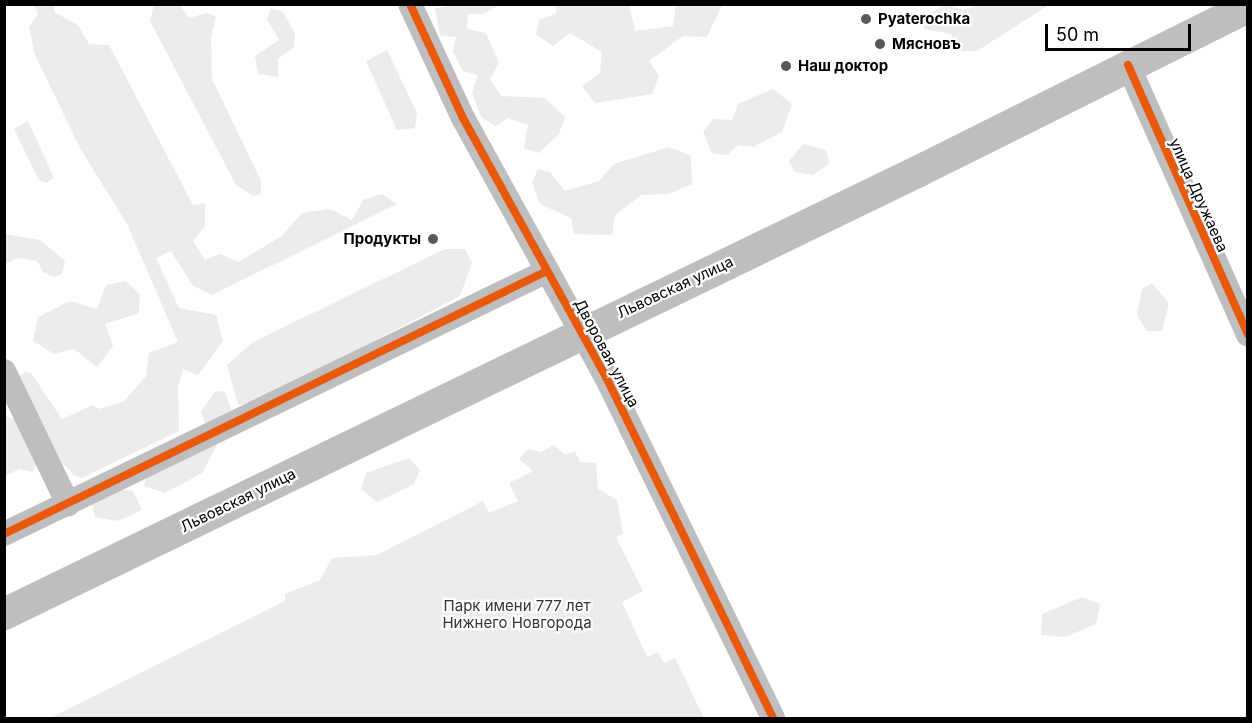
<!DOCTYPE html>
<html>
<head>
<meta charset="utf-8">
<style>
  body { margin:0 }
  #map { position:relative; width:1252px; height:723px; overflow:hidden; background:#fff; font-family:Inter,sans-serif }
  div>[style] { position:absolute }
  .green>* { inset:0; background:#ececec }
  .minor>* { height:24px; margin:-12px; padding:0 12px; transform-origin:12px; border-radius:12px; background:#bebebe }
  .major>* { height:32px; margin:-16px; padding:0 16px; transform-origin:16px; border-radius:16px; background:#bebebe }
  .cycleway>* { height:8px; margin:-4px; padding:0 4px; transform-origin:4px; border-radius:4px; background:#e8590c }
  .dots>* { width:16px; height:16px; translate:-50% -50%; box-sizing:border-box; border:3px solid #fff; border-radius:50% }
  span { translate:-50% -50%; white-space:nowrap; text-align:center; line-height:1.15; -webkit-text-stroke:4.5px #fff; paint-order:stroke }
  .poi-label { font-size:15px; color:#000; font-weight:700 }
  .left { translate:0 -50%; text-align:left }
  .right { translate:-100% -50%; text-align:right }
  .street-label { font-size:15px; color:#000 }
  .park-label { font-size:15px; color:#333 }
  .frame { position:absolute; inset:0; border:6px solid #000; pointer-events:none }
  .scale { position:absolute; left:1045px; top:24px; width:146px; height:27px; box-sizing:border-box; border:3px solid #000; border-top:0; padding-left:8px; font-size:18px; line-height:21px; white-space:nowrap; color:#000; -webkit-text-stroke:4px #fff; paint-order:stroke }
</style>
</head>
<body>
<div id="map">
  <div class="green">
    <i style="clip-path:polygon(34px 5px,54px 5px,54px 12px,78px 25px,89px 44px,109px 45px,193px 205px,205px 203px,205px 226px,193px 241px,205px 260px,220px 254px,238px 262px,282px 236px,302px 213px,330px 209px,352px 220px,363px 200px,382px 194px,397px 204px,212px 295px,193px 286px,171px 251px,156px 258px,179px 308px,216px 315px,223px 341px,198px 375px,183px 369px,178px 387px,179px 431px,82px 478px,74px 475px,53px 454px,18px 378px,24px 372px,31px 373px,62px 419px,93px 405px,100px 409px,124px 401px,146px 376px,149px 353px,178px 342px,127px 224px,80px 148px,35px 55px,29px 27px,38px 14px)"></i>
    <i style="clip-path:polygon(154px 5px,180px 5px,189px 18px,207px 13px,216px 17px,211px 37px,212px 79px,261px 181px,261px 194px,253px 196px,236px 185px,150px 21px)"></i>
    <i style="clip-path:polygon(456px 5px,499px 5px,483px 14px,468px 14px,467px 29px,486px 33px,499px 63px,490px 79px,501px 96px,545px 98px,565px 117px,559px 134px,539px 153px,524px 148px,528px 125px,508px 118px,496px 126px,481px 117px,472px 93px,478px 75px,463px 71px,453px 52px,456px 37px,440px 36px,435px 8px)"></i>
    <i style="clip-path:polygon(555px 5px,629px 5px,635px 31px,673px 26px,676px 5px,722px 5px,707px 37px,683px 36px,649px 61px,659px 76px,652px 94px,595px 103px,582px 86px,600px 73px,602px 52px,570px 33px,553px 46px,536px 34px,539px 20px,557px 13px)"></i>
    <i style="clip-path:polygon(945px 5px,964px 10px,978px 5px,1049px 5px,977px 51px,958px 51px,951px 34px,924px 29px,924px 16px)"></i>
    <i style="clip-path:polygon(271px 8px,283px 12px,295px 34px,294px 47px,278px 59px,278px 77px,258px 74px,255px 56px,279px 40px,267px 19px)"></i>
    <i style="clip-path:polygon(387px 50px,417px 113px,415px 128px,397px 130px,366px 61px)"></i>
    <i style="clip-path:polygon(773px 89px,792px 104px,782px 132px,753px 147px,738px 145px,727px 155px,712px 153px,703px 132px,713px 119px,732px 120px,738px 104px)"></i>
    <i style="clip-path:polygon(28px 121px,54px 178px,46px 183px,39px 180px,14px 129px)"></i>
    <i style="clip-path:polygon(803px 144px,826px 150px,829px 164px,813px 175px,795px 172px,789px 161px)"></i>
    <i style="clip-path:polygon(669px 147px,691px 156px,692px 184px,668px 194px,641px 195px,615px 215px,612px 235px,574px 234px,571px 218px,540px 204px,532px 182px,538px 169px,550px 172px,565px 191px,599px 181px,614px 164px)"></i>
    <i style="clip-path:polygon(5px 234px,40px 240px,65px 261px,62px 274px,54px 277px,43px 272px,37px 261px,17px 258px,5px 264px)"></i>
    <i style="clip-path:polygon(445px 249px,465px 249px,472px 263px,460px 296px,248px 407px,238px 404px,227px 365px,253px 342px)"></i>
    <i style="clip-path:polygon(126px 281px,140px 295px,139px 313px,105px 324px,113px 346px,97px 367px,74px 349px,54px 354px,33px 341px,38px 317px,70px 301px,97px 309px,106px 285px)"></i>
    <i style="clip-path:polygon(1152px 283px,1169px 303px,1162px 331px,1147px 331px,1137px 315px,1142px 289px)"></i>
    <i style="clip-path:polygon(215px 391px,225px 392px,233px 414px,202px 473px,165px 493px,144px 486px,150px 462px,206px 426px,201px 412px)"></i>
    <i style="clip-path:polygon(4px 403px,7px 417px,18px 420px,37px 461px,33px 472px,19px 469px,5px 476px)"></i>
    <i style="clip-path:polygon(554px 445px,566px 455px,575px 451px,580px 462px,596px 463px,598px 489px,617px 500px,623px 534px,616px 537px,643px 591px,622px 602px,647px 657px,658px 652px,664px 663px,675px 658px,704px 718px,50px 718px,285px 601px,285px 594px,320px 580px,332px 558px,377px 555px,483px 501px,489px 513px,518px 501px,509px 483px,533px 471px,519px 459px,528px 449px,541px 452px)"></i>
    <i style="clip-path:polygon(409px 458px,420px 470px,414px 484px,377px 502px,361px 489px,366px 473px)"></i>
    <i style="clip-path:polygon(110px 488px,133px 491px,142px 510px,118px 521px,95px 517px,92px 504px)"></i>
    <i style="clip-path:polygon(1082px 597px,1100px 604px,1096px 624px,1065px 637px,1041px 635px,1042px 614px)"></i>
  </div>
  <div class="minor">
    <i style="left:410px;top:4px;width:126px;rotate:65.1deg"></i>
    <i style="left:463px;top:118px;width:296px;rotate:61.1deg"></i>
    <i style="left:606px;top:377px;width:380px;rotate:63.9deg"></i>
    <i style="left:1128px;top:65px;width:295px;rotate:66deg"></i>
    <i style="left:4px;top:371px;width:148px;rotate:64.3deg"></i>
    <i style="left:4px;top:534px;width:603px;rotate:-25.84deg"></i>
  </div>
  <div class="major">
    <i style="left:4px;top:614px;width:1014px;rotate:-25.83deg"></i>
    <i style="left:917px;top:172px;width:370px;rotate:-26.5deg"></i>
  </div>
  <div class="cycleway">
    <i style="left:410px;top:4px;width:126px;rotate:65.1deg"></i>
    <i style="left:463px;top:118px;width:296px;rotate:61.1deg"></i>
    <i style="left:606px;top:377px;width:380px;rotate:63.9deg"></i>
    <i style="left:1128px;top:65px;width:295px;rotate:66deg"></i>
    <i style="left:4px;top:534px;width:603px;rotate:-25.84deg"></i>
  </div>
  <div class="dots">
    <i style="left:866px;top:19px;background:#595959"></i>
    <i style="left:880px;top:44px;background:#595959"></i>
    <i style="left:786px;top:66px;background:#595959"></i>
    <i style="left:433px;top:239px;background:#595959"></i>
  </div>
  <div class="poi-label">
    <span class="left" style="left:878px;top:19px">Pyaterochka</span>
    <span class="left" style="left:892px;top:44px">Мясновъ</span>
    <span class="left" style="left:798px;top:66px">Наш доктор</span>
    <span class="right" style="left:421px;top:239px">Продукты</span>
  </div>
  <div class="street-label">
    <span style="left:1199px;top:195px;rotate:66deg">улица Дружаева</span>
    <span style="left:675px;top:287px;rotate:-25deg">Львовская улица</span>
    <span style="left:607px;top:353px;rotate:62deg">Дворовая улица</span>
    <span style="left:238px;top:500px;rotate:-26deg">Львовская улица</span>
  </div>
  <div class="park-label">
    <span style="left:517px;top:614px">Парк имени 777 лет<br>Нижнего Новгорода</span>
  </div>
  <div class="frame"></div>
  <div class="scale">50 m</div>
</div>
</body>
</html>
